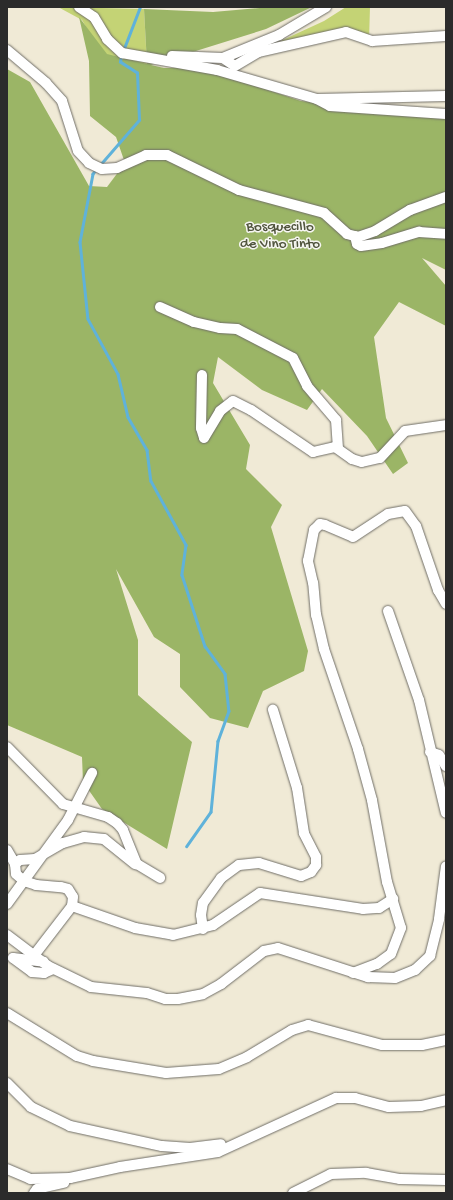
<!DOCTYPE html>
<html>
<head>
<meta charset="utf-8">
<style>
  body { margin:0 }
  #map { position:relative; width:453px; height:1200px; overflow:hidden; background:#f0ead6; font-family:"Gochi Hand",sans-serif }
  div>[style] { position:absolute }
  .green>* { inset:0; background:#c4d375 }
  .forest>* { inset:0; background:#9bb566 }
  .stream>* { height:2.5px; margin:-1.25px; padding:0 1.25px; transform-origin:1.25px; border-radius:1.25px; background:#5fb2da }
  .roads { filter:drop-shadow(0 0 1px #706e67) drop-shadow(0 0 1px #706e67) }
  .minor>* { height:10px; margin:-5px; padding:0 5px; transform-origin:5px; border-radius:5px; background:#fff }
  span { translate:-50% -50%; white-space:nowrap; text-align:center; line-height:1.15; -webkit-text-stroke:3px #f6f6f2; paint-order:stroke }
  .park-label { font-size:15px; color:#51553e }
  .frame { position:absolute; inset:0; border:8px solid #2b2b2b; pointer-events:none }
</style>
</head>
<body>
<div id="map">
  <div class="green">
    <i style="clip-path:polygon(58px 7px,144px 9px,147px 65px,103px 56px,82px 20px)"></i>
    <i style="clip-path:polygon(346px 7px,370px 7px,369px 41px,350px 36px,274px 44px,324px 21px)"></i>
  </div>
  <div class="forest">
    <i style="clip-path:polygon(271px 7px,312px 7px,266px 29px,151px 65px,164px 68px,202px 68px,301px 101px,446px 115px,446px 270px,422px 258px,446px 286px,446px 326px,399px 302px,374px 337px,386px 418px,408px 463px,393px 474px,367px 436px,322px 389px,307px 410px,262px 390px,218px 357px,213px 383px,250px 445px,246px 469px,282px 505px,271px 527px,308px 651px,304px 671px,263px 691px,248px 728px,210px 718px,180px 687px,180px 654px,154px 637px,116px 569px,138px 640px,138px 695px,192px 742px,167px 849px,102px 809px,83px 782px,82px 757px,7px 725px,7px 69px,30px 82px,89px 186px,107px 187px,125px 163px,116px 137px,90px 116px,89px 61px,79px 17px,107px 54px,147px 64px,144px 9px,213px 12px)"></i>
  </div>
  <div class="stream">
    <i style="left:123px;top:51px;width:47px;rotate:-68.9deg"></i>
    <i style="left:99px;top:166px;width:61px;rotate:-49deg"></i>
    <i style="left:139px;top:120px;width:47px;rotate:-92.4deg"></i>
    <i style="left:137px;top:73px;width:20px;rotate:-147deg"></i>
    <i style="left:120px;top:62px;width:6px;rotate:-81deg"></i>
    <i style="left:96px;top:170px;width:5px;rotate:127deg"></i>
    <i style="left:93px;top:174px;width:69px;rotate:100.8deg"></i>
    <i style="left:80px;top:242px;width:77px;rotate:84.1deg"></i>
    <i style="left:88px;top:319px;width:63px;rotate:61.4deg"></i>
    <i style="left:118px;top:374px;width:44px;rotate:76.9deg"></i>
    <i style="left:128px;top:417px;width:38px;rotate:60deg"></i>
    <i style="left:147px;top:450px;width:31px;rotate:83deg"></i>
    <i style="left:151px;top:481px;width:73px;rotate:61.3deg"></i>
    <i style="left:186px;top:545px;width:30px;rotate:98deg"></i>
    <i style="left:182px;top:575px;width:75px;rotate:72.1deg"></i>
    <i style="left:205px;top:646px;width:34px;rotate:54deg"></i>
    <i style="left:225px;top:674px;width:37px;rotate:84deg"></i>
    <i style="left:229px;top:711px;width:32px;rotate:110deg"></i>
    <i style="left:218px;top:741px;width:71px;rotate:95.6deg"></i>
    <i style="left:211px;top:812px;width:42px;rotate:125.2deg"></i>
  </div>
  <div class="roads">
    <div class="minor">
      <i style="left:79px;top:7px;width:18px;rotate:34deg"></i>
      <i style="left:94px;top:17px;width:26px;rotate:59deg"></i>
      <i style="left:107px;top:39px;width:21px;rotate:43deg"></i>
      <i style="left:122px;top:53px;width:97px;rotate:10.1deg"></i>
      <i style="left:217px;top:70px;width:104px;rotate:16.2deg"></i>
      <i style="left:317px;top:99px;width:15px;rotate:28deg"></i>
      <i style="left:330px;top:106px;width:116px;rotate:3.9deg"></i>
      <i style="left:7px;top:50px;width:51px;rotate:40.2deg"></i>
      <i style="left:46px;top:83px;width:24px;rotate:48deg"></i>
      <i style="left:62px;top:101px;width:52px;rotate:72.3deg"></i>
      <i style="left:78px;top:151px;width:16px;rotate:47deg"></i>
      <i style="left:89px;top:163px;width:14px;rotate:25deg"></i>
      <i style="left:102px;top:169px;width:15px;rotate:-4deg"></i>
      <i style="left:117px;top:168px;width:32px;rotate:-24deg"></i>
      <i style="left:146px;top:155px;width:21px"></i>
      <i style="left:167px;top:155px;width:80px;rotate:25.9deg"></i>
      <i style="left:239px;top:190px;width:88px;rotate:15.1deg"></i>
      <i style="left:324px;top:213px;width:31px;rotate:42deg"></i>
      <i style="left:347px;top:234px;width:11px;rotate:15deg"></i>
      <i style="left:358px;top:237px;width:18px;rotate:-19deg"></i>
      <i style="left:375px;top:231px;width:41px;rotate:-31deg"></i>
      <i style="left:410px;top:210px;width:38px;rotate:-20deg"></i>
      <i style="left:172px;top:56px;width:51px;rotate:2.2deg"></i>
      <i style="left:223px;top:58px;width:61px;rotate:-22.3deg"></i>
      <i style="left:279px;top:35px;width:55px;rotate:-30.8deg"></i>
      <i style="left:223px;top:58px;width:14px;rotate:34deg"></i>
      <i style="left:235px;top:66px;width:27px;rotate:-31deg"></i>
      <i style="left:258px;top:52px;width:90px;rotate:-12.8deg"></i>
      <i style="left:346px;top:32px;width:28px;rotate:19deg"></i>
      <i style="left:372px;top:41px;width:74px;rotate:-3.9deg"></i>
      <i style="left:318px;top:99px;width:128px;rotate:-1.3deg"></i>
      <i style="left:355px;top:236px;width:8px;rotate:76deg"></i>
      <i style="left:357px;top:244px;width:4px;rotate:27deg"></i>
      <i style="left:361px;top:246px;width:21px;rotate:-8deg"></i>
      <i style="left:382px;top:243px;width:39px;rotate:-17deg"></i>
      <i style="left:419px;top:232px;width:27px;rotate:4deg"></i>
      <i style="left:160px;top:307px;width:37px;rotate:24deg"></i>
      <i style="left:194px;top:322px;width:27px;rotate:13deg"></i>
      <i style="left:220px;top:328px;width:17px;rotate:3deg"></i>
      <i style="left:237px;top:329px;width:63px;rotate:27.4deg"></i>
      <i style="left:293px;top:358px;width:31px;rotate:63deg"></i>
      <i style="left:307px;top:386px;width:45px;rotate:49.5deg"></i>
      <i style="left:336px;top:420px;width:28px;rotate:86deg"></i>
      <i style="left:202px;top:375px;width:53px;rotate:91.1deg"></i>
      <i style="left:201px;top:428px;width:10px;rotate:73deg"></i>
      <i style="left:204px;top:438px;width:31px;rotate:-59deg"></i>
      <i style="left:220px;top:411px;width:16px;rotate:-38deg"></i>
      <i style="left:233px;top:401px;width:20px;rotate:27deg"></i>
      <i style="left:251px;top:410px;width:75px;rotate:34.1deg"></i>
      <i style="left:313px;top:452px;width:23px;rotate:-13deg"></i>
      <i style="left:335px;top:447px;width:21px;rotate:35deg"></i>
      <i style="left:352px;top:459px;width:10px;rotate:17deg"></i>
      <i style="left:362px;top:462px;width:18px;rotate:-13deg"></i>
      <i style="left:380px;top:458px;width:37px;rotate:-47deg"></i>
      <i style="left:405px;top:431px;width:41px;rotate:-8.3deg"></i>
      <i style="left:388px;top:611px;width:94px;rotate:70.8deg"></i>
      <i style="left:419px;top:700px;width:116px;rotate:76.6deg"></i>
      <i style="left:7px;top:747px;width:80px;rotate:45.5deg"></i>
      <i style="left:63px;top:804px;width:47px;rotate:16.1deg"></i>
      <i style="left:108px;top:817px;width:11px;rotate:34deg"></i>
      <i style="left:117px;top:823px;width:9px;rotate:49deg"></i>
      <i style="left:123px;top:830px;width:37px;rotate:68deg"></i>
      <i style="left:137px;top:864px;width:27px;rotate:31deg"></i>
      <i style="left:430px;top:752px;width:9px;rotate:18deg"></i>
      <i style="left:439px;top:755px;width:13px;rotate:58deg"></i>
      <i style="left:7px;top:850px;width:16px;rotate:60deg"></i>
      <i style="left:15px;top:864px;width:10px;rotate:84deg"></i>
      <i style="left:16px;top:874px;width:11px;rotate:41deg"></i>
      <i style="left:24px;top:881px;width:13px;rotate:18deg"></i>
      <i style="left:36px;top:885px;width:25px;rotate:5deg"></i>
      <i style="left:61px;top:887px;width:7px;rotate:16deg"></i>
      <i style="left:68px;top:889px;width:9px;rotate:58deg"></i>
      <i style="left:73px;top:897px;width:9px;rotate:96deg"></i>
      <i style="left:72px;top:906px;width:61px;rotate:127.6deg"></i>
      <i style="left:15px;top:864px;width:6px;rotate:-39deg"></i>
      <i style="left:20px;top:860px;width:15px;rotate:-4deg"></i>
      <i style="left:35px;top:859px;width:32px;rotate:-30deg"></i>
      <i style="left:63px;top:843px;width:22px;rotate:-16deg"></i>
      <i style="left:84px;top:837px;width:20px;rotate:6deg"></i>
      <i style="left:104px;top:839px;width:40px;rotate:39deg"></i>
      <i style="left:7px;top:904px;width:104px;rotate:-54deg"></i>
      <i style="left:68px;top:820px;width:53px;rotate:-62.9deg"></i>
      <i style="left:72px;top:906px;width:67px;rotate:19.2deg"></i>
      <i style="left:135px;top:928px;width:39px;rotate:10deg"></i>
      <i style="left:173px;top:935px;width:41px;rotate:-14deg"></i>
      <i style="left:213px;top:925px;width:57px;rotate:-34.2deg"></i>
      <i style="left:260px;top:893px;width:104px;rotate:8.8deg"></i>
      <i style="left:363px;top:909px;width:16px;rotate:-4deg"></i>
      <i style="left:379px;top:908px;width:17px;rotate:-33deg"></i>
      <i style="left:203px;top:929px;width:14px;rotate:-98deg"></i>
      <i style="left:201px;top:915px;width:12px;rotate:-81deg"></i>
      <i style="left:203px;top:903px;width:31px;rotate:-54deg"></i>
      <i style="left:221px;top:878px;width:22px;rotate:-36deg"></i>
      <i style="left:239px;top:865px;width:20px;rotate:-6deg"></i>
      <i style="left:259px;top:863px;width:44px;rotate:17.2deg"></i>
      <i style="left:301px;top:876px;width:11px;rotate:-22deg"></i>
      <i style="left:311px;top:872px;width:9px;rotate:-54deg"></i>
      <i style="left:316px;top:865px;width:8px;rotate:-90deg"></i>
      <i style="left:316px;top:857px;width:27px;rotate:-117deg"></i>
      <i style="left:304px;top:833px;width:46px;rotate:-98.8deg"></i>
      <i style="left:297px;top:788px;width:82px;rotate:-107.1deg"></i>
      <i style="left:7px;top:935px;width:51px;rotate:37.1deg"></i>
      <i style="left:48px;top:966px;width:48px;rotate:26deg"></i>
      <i style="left:91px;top:987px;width:56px;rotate:6.1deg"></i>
      <i style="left:147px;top:993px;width:19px;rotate:18deg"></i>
      <i style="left:165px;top:999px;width:13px"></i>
      <i style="left:178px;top:999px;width:25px;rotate:-11deg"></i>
      <i style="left:203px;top:994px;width:21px;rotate:-29deg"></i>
      <i style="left:221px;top:984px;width:54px;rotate:-37.5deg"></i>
      <i style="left:264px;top:951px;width:14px;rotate:-12deg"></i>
      <i style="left:278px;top:948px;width:95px;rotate:17.9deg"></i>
      <i style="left:368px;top:977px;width:27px;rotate:2deg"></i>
      <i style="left:395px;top:978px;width:22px;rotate:-22deg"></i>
      <i style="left:415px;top:970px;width:21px;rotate:-43deg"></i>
      <i style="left:430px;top:956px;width:38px;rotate:-76deg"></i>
      <i style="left:439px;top:919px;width:53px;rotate:-82.5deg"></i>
      <i style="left:13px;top:958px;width:24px;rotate:36deg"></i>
      <i style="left:32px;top:972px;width:12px;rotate:5deg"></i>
      <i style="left:44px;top:973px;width:10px;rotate:-24deg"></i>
      <i style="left:13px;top:958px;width:31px;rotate:7deg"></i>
      <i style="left:353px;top:973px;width:26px;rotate:-21deg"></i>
      <i style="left:377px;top:964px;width:17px;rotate:-36deg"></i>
      <i style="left:391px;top:954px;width:28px;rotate:-69deg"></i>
      <i style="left:401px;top:928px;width:48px;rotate:-106.9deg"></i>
      <i style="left:387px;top:882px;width:83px;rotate:-100.4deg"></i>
      <i style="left:372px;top:800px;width:53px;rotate:-105.4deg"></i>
      <i style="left:358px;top:749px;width:106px;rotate:-108.8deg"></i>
      <i style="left:324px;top:649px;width:35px;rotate:-103deg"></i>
      <i style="left:316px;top:615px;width:32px;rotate:-95deg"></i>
      <i style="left:313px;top:583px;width:23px;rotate:-103deg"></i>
      <i style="left:308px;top:561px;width:32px;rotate:-79deg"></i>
      <i style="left:314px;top:530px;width:8px;rotate:-45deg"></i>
      <i style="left:320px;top:524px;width:5px;rotate:11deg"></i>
      <i style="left:325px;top:525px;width:30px;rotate:23deg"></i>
      <i style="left:353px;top:537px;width:42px;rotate:-33.3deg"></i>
      <i style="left:388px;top:514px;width:17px;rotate:-10deg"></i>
      <i style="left:405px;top:511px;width:19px;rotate:54deg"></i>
      <i style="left:416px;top:526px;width:68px;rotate:71deg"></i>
      <i style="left:438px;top:590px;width:16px;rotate:60deg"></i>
      <i style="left:7px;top:1013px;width:82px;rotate:31.6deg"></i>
      <i style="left:77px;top:1056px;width:17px;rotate:17deg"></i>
      <i style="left:93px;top:1061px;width:74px;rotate:9.3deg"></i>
      <i style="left:166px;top:1073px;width:53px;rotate:-4.3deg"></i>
      <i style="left:219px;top:1069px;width:30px;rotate:-23deg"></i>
      <i style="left:247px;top:1057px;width:52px;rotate:-31deg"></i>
      <i style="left:292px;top:1030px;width:17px;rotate:-17deg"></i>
      <i style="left:308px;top:1025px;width:77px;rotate:15.1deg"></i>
      <i style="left:382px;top:1045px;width:40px"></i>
      <i style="left:422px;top:1045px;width:25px;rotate:-12deg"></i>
      <i style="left:7px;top:1083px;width:34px;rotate:45deg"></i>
      <i style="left:31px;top:1107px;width:43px;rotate:26deg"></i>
      <i style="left:70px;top:1126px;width:94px;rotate:12.3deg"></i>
      <i style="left:162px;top:1146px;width:28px;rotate:4deg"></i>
      <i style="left:190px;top:1148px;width:31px;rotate:-7deg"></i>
      <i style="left:7px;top:1169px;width:25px;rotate:23deg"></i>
      <i style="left:30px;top:1179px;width:40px;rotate:-1.4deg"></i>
      <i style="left:70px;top:1178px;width:51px;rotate:-12.4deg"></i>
      <i style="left:120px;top:1167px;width:99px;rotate:-8.7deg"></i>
      <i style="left:218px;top:1152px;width:130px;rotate:-24.6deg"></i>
      <i style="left:336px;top:1098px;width:19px"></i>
      <i style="left:355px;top:1098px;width:35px;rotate:15deg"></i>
      <i style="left:389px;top:1107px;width:32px;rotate:-2deg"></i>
      <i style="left:421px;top:1106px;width:26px;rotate:-13deg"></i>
      <i style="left:34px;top:1193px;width:5px;rotate:-53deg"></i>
      <i style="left:37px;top:1189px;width:28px;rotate:-13deg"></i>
      <i style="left:293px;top:1193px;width:42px;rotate:-26.6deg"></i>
      <i style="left:331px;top:1174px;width:35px;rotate:-2deg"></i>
      <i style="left:366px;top:1173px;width:35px;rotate:10deg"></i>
      <i style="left:400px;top:1179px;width:46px;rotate:1.2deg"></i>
    </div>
  </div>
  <div class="park-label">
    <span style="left:280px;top:236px">Bosquecillo<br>de Vino Tinto</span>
  </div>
  <div class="frame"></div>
</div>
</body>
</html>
